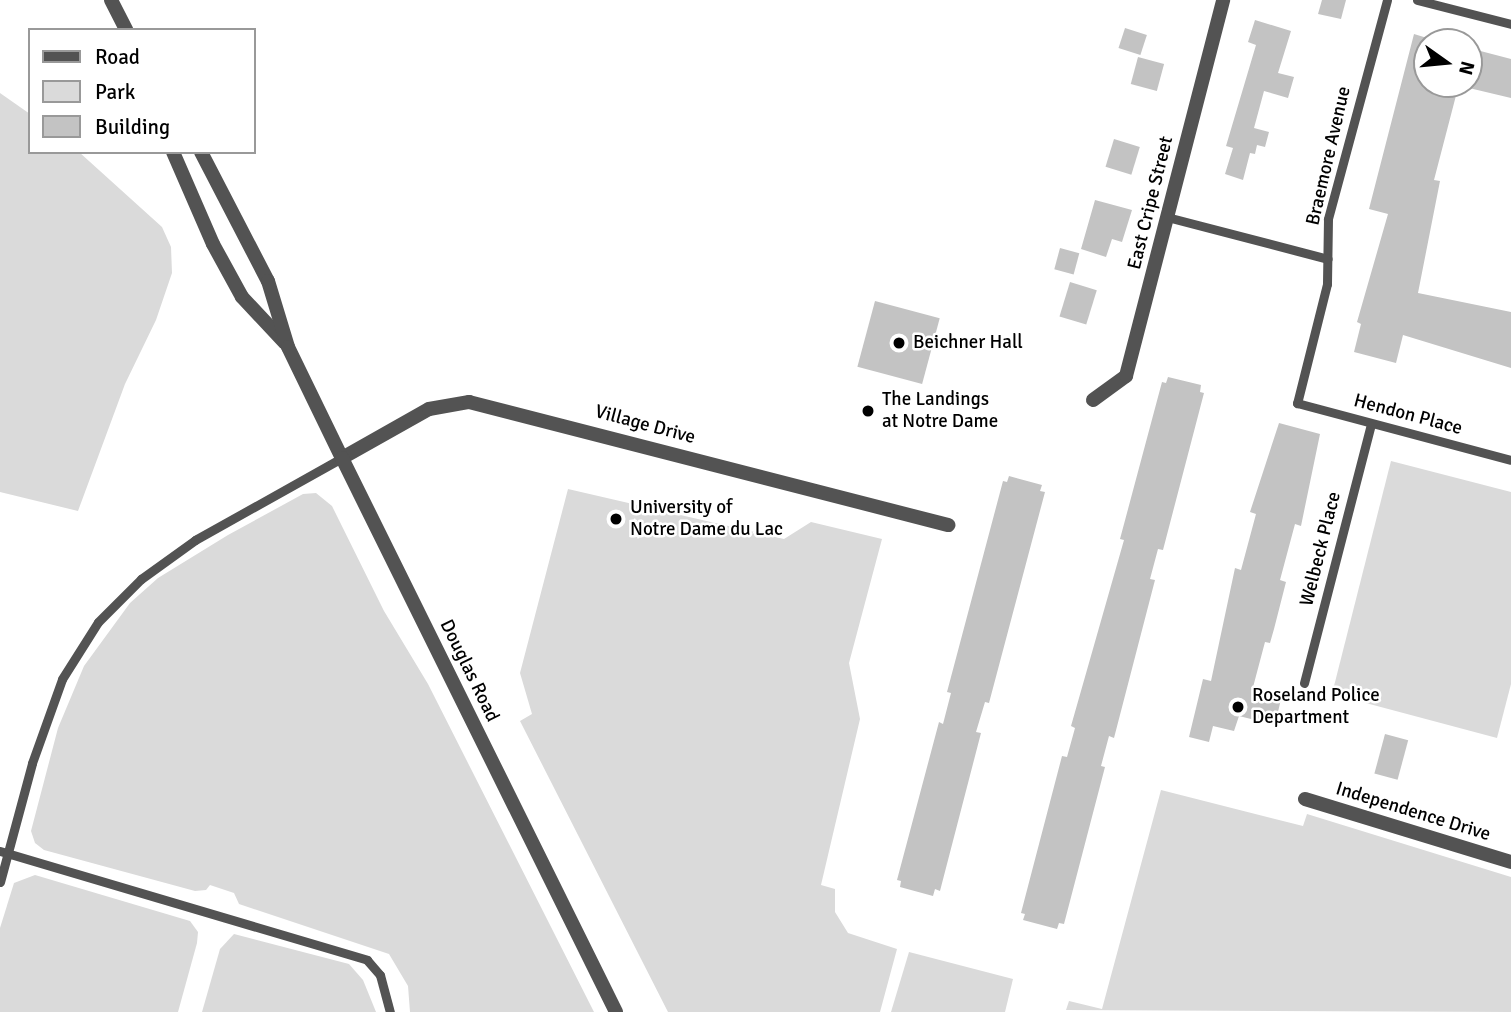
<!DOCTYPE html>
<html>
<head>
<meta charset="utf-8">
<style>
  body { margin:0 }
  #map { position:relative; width:1511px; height:1012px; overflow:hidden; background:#fff; font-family:Signika,sans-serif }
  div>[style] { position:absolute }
  .green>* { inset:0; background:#dadada }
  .building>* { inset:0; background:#c3c3c3; transform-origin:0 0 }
  .service>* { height:9px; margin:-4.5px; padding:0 4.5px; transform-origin:4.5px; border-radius:4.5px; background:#535353 }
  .minor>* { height:14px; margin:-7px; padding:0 7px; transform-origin:7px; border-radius:7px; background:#535353 }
  .tertiary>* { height:14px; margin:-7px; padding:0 7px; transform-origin:7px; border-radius:7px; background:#535353 }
  .dots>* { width:19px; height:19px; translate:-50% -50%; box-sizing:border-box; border:4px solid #fff; border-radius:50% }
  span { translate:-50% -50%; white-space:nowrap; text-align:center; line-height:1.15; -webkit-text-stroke:5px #fff; paint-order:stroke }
  .street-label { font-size:19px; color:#000 }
  .poi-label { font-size:19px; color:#000 }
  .left { translate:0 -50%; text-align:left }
  .legend { position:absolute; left:28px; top:28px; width:228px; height:126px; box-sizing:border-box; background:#fff; border:2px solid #999; margin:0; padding:9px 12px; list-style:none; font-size:21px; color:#000 }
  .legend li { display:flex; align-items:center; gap:14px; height:35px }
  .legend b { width:35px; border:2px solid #999 }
  .north { position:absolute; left:1413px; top:28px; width:70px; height:70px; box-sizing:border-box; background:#fff; border:2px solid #999; border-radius:50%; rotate:105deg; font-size:19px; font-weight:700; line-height:28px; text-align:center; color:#000 }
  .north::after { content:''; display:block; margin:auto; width:24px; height:32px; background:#000; clip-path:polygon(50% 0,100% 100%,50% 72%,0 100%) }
</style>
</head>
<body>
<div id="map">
  <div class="green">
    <i style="clip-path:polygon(0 93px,30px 114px,30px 152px,79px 152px,162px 227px,171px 247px,172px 273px,156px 320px,125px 384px,78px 511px,0 492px)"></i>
    <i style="clip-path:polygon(1391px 461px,1511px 492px,1511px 684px,1497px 738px,1332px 694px)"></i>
    <i style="clip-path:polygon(568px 489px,784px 539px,811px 522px,882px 539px,849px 663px,860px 719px,821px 885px,835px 889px,835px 912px,848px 933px,897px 949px,880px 1012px,668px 1012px,520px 721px,532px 714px,520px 673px)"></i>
    <i style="clip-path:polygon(316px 493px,332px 506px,384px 611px,428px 684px,594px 1012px,410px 1012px,408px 986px,389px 954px,239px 904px,234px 893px,210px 885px,206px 890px,195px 891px,44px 850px,35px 843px,31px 831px,58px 728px,84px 666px,130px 603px,158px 578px,228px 535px,303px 494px)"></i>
    <i style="clip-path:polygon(1161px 790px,1303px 826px,1307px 814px,1511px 877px,1511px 1012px,1066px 1010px,1069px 1001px,1102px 1009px)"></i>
    <i style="clip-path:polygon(35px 875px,190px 921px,198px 932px,197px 943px,178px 1012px,0 1012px,0 928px,14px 883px)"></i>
    <i style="clip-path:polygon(234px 934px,349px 964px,363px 980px,376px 1012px,202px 1012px,220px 949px)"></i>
    <i style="clip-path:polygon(909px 952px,1013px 979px,1005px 1012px,891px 1012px)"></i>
  </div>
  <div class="building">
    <i style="clip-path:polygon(1322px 0,1346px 0,1341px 19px,1318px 14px)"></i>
    <i style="clip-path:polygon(1255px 20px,1291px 31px,1278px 73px,1294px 77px,1288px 98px,1264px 91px,1254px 128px,1269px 132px,1265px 147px,1257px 145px,1255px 154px,1250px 153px,1243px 180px,1225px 174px,1233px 148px,1226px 146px,1256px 45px,1248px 42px)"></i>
    <i style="left:1125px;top:28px;width:23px;height:21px;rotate:18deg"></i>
    <i style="clip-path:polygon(1414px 34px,1427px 38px,1427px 84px,1459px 84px,1434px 180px,1440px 181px,1418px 293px,1511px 312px,1511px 368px,1403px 335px,1396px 363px,1354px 352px,1361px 324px,1357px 322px,1388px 214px,1369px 209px)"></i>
    <i style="clip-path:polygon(1469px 48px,1511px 59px,1511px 98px,1469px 88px)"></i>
    <i style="left:1138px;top:57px;width:27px;height:28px;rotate:15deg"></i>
    <i style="left:1114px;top:139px;width:27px;height:29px;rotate:17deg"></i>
    <i style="clip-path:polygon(1095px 200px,1132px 210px,1122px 242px,1112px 239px,1106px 257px,1081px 249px)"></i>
    <i style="left:1060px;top:248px;width:20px;height:22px;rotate:15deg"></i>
    <i style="left:1070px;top:282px;width:28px;height:36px;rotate:17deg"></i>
    <i style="left:875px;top:301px;width:67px;height:68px;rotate:15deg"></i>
    <i style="clip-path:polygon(1168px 377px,1201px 385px,1200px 392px,1204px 393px,1163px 550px,1158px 549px,1150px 579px,1155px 580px,1114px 738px,1109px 736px,1101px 766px,1105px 767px,1064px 924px,1059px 923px,1057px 929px,1023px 920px,1025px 914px,1021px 913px,1062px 756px,1067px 757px,1075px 728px,1071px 726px,1124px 540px,1120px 539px,1162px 382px,1166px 383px)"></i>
    <i style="clip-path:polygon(1279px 423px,1320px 434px,1301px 526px,1295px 524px,1280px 580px,1286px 582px,1274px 629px,1270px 643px,1265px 642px,1252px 691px,1281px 699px,1275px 725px,1239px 716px,1234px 731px,1213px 726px,1209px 742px,1189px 737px,1203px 679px,1211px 681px,1235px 568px,1241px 570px,1256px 514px,1250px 512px)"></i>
    <i style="clip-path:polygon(1009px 476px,1042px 485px,1040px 491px,1045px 492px,989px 703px,985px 702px,976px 732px,981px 733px,940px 891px,935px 889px,933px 896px,900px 887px,901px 881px,897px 880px,939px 722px,943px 724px,951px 693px,947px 692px,1003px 481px,1007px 482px)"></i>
    <i style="left:1385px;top:734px;width:24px;height:41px;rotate:15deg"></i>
  </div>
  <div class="service">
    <i style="left:1387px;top:0;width:227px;rotate:105.1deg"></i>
    <i style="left:1328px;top:219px;width:65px;rotate:90.9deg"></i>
    <i style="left:1327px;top:284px;width:123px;rotate:104.1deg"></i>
    <i style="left:1297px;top:403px;width:221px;rotate:14.9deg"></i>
    <i style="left:1417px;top:0;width:97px;rotate:14.3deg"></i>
    <i style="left:1167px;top:217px;width:166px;rotate:14.6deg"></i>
    <i style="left:1304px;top:683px;width:268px;rotate:-75.5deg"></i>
    <i style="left:0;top:851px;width:383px;rotate:16.5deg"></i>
    <i style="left:367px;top:960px;width:20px;rotate:49deg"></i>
    <i style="left:380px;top:975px;width:38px;rotate:75deg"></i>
    <i style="left:0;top:882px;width:123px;rotate:-74.9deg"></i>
    <i style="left:32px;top:763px;width:89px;rotate:-70.3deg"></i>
    <i style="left:62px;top:679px;width:67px;rotate:-57.7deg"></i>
    <i style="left:98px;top:622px;width:61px;rotate:-45deg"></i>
    <i style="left:141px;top:579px;width:67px;rotate:-35.8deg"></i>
    <i style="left:195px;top:540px;width:168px;rotate:-29.2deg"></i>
  </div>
  <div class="minor">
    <i style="left:1093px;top:400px;width:41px;rotate:-36deg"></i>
    <i style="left:1126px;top:376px;width:388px;rotate:-75.5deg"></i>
    <i style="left:342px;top:458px;width:100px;rotate:-29.4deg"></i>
    <i style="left:429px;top:409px;width:41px;rotate:-9.9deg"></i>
    <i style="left:469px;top:402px;width:495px;rotate:14.4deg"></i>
    <i style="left:1305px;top:799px;width:215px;rotate:17deg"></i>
  </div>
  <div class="tertiary">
    <i style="left:111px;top:0;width:34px;rotate:63deg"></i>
    <i style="left:173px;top:152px;width:100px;rotate:66.5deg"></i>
    <i style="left:213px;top:244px;width:60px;rotate:61.3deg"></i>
    <i style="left:242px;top:297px;width:63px;rotate:46.9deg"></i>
    <i style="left:201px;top:152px;width:145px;rotate:62.6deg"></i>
    <i style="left:268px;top:281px;width:69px;rotate:73.1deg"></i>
    <i style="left:288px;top:347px;width:123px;rotate:64.1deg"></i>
    <i style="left:342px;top:458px;width:618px;rotate:63.68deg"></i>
  </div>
  <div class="dots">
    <i style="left:899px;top:343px;background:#000"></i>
    <i style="left:868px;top:411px;background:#000"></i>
    <i style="left:616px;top:519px;background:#000"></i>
    <i style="left:1238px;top:707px;background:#000"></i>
  </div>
  <div class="street-label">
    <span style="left:1329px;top:156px;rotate:-77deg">Braemore Avenue</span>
    <span style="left:1151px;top:203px;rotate:-76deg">East Cripe Street</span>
    <span style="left:1408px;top:415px;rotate:15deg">Hendon Place</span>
    <span style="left:645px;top:425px;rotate:15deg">Village Drive</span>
    <span style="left:1321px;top:549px;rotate:-76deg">Welbeck Place</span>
    <span style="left:469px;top:671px;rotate:64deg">Douglas Road</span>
    <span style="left:1413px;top:812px;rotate:17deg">Independence Drive</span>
  </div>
  <div class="poi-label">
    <span class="left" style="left:913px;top:343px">Beichner Hall</span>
    <span class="left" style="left:882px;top:411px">The Landings<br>at Notre Dame</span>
    <span class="left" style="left:630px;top:519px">University of<br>Notre Dame du Lac</span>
    <span class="left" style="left:1252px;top:707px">Roseland Police<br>Department</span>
  </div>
  <ul class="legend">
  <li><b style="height:9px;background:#535353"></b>Road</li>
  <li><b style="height:19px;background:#dadada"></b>Park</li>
  <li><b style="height:19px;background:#c3c3c3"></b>Building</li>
  </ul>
  <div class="north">N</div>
</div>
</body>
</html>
